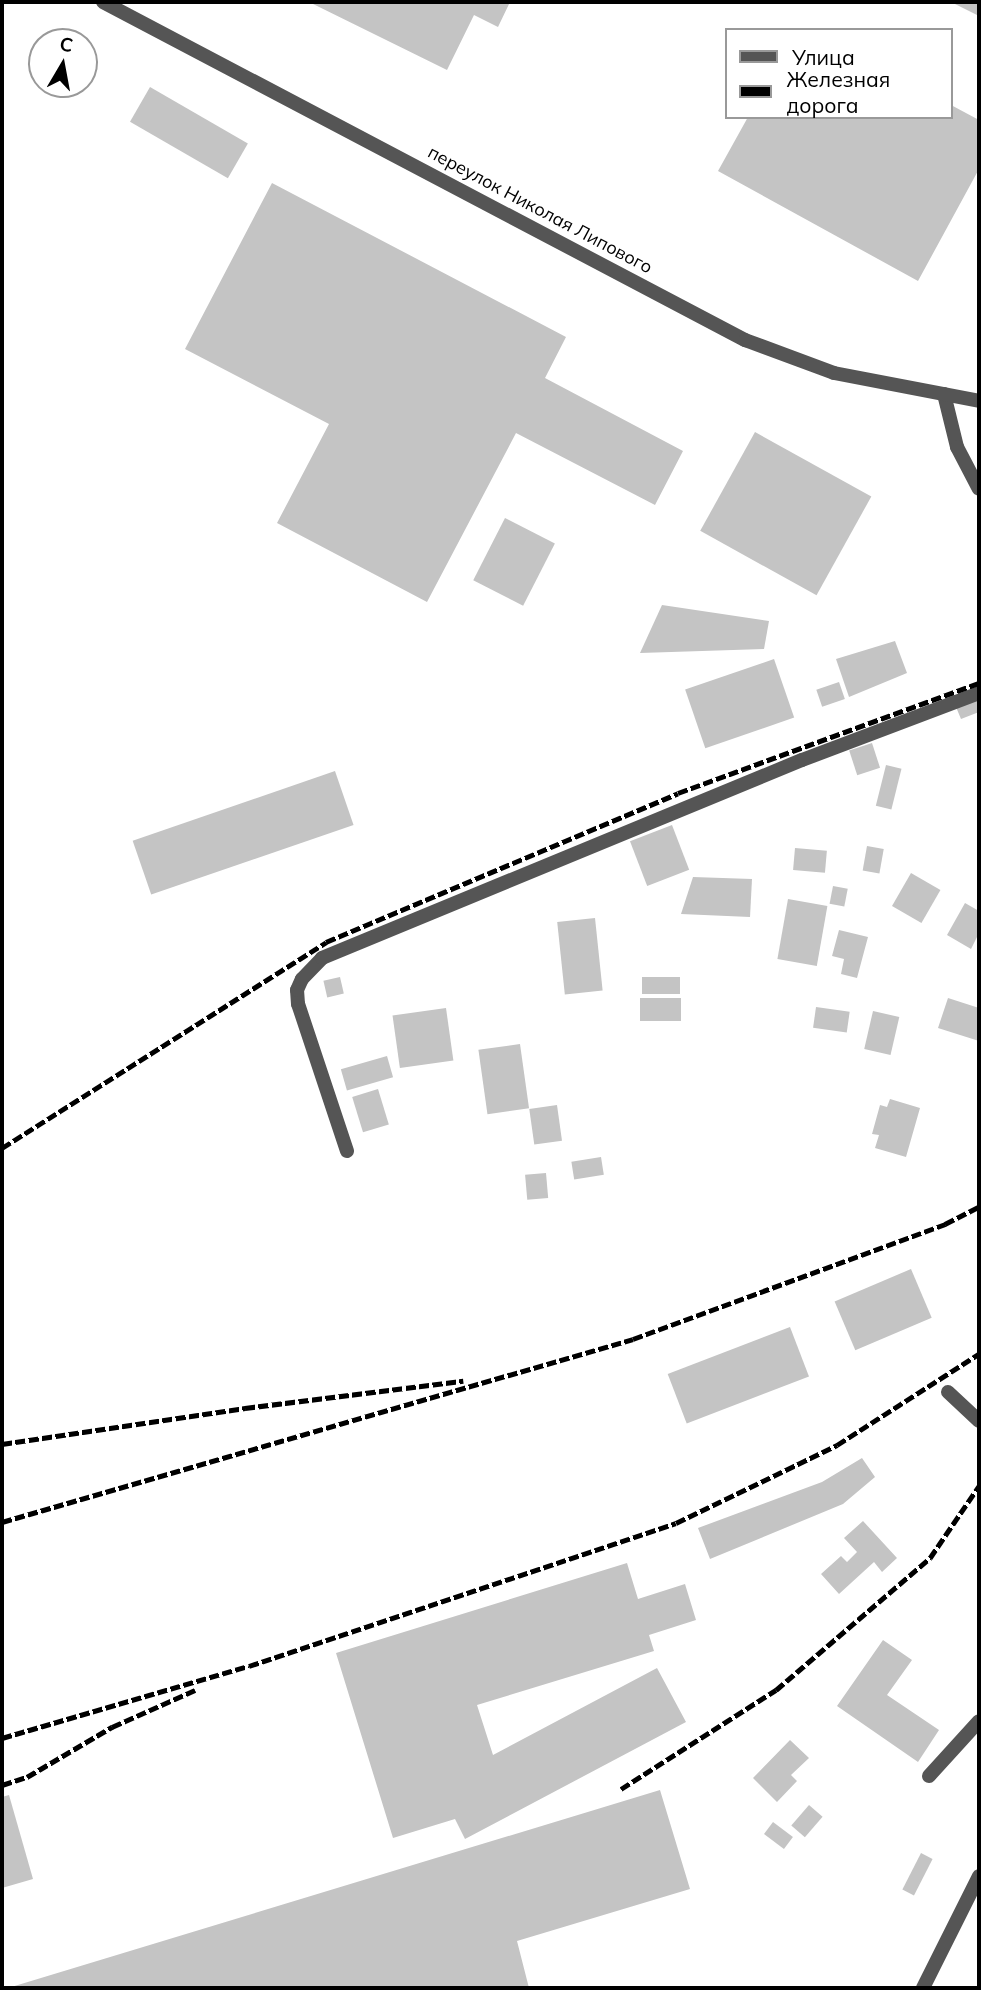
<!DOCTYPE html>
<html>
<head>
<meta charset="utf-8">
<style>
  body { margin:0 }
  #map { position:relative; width:981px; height:1990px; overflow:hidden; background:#fff; font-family:Mulish,sans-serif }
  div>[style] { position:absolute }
  .building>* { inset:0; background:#c4c4c4; transform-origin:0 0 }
  .service>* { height:14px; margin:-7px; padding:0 7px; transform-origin:7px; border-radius:7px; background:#555 }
  .tertiary>* { height:14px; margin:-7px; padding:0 7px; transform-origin:7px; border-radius:7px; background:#555 }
  .rail>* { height:5px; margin-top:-2.5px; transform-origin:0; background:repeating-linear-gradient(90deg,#000 0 10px,transparent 0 13.5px) }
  span { translate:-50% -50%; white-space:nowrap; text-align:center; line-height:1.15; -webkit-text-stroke:5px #fff; paint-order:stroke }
  .street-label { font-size:18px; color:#000 }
  .frame { position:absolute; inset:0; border:4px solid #000; pointer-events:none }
  .legend { position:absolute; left:725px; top:28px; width:228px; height:91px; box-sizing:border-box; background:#fff; border:2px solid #999; margin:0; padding:9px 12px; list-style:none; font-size:21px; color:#000 }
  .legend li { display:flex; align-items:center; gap:14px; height:35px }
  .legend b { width:35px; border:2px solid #999 }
  .north { position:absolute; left:28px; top:28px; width:70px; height:70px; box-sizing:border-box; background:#fff; border:2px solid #999; border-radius:50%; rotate:10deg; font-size:19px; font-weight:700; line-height:28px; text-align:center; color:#000 }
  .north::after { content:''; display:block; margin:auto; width:24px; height:32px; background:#000; clip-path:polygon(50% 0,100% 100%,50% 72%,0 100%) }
</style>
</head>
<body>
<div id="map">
  <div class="building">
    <i style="clip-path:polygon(309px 2px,510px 2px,498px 27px,474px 15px,447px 70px)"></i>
    <i style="clip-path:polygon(951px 2px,979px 2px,979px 16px)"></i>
    <i style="left:150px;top:87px;width:113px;height:40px;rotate:30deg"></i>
    <i style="clip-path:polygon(951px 105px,979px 120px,979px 169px,918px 281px,718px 171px,748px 117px,951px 117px)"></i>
    <i style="clip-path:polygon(272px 183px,566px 337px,545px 378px,683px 451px,655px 505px,516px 433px,427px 602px,277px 523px,329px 424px,185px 349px)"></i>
    <i style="left:755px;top:432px;width:133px;height:113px;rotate:29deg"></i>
    <i style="left:505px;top:518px;width:56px;height:70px;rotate:27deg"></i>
    <i style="clip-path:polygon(662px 605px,769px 621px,764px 649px,640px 653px)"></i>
    <i style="clip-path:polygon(895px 641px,907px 673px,849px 697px,836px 659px)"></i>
    <i style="left:774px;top:659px;width:62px;height:94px;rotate:71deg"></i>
    <i style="left:839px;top:682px;width:18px;height:24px;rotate:71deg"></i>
    <i style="clip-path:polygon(979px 698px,979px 712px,961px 719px,956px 707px)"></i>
    <i style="left:872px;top:743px;width:26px;height:24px;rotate:72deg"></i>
    <i style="left:886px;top:765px;width:16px;height:42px;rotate:14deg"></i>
    <i style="left:335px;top:771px;width:57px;height:214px;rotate:71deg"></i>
    <i style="left:672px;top:825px;width:48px;height:45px;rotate:69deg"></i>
    <i style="left:867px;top:846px;width:17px;height:25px;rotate:10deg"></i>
    <i style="left:795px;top:848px;width:32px;height:22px;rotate:5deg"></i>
    <i style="left:911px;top:873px;width:34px;height:38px;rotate:30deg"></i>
    <i style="clip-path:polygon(693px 877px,752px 879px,750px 917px,681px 914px)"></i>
    <i style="left:833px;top:886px;width:15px;height:18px;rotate:11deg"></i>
    <i style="left:788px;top:899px;width:40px;height:61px;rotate:10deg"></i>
    <i style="clip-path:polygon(965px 903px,979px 911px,979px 933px,971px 949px,947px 935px)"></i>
    <i style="left:595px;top:918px;width:73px;height:38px;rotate:84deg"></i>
    <i style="clip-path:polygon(839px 930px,868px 937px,857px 978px,841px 974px,844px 959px,832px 956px)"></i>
    <i style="left:340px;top:977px;width:17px;height:17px;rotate:77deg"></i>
    <i style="left:642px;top:977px;width:38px;height:17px"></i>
    <i style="left:640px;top:998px;width:41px;height:23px"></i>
    <i style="clip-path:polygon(948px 998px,979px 1008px,979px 1041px,938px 1028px)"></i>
    <i style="left:816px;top:1007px;width:34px;height:21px;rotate:8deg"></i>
    <i style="left:446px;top:1008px;width:53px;height:54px;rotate:82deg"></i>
    <i style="left:873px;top:1011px;width:27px;height:39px;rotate:13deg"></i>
    <i style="left:520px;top:1044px;width:65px;height:42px;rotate:82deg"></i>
    <i style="left:387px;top:1056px;width:22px;height:48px;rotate:74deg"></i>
    <i style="left:378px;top:1089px;width:37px;height:27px;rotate:73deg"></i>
    <i style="clip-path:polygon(890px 1099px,920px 1108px,906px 1157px,875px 1148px,879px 1135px,872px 1134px,880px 1105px,887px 1107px)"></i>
    <i style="left:557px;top:1105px;width:36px;height:28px;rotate:82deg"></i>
    <i style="left:601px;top:1157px;width:18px;height:30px;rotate:81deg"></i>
    <i style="left:546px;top:1173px;width:25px;height:21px;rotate:85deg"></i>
    <i style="left:911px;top:1269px;width:53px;height:83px;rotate:67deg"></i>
    <i style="left:790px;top:1327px;width:53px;height:131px;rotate:69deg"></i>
    <i style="clip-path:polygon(862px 1458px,875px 1477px,843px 1504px,710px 1559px,698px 1528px,822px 1482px)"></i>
    <i style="clip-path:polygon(863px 1521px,897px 1558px,882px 1572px,874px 1562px,839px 1594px,821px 1574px,841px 1556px,847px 1562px,857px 1552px,844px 1538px)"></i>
    <i style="clip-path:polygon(627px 1563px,638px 1599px,685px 1584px,696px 1620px,649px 1635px,654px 1651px,477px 1705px,493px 1755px,657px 1668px,686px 1722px,465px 1839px,455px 1819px,393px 1838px,336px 1653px)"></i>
    <i style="clip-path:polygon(883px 1640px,912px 1660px,887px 1695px,939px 1730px,918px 1762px,837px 1706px)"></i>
    <i style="clip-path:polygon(790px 1740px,809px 1758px,791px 1775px,797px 1781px,777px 1802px,753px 1778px)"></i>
    <i style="clip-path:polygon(660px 1790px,690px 1889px,517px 1941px,529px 1988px,8px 1988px)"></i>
    <i style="clip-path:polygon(9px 1795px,33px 1879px,2px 1888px,2px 1797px)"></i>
    <i style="left:809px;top:1805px;width:18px;height:27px;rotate:41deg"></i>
    <i style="left:773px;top:1822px;width:25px;height:15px;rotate:37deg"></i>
    <i style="left:921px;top:1853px;width:13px;height:41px;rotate:27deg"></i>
  </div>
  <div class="service">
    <i style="left:944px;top:394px;width:55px;rotate:76.2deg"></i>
    <i style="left:957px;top:447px;width:47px;rotate:62.4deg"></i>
    <i style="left:347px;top:1151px;width:155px;rotate:-108.4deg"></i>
    <i style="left:298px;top:1004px;width:14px;rotate:-94deg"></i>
    <i style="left:297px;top:990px;width:12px;rotate:-66deg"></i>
    <i style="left:302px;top:979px;width:29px;rotate:-46deg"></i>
    <i style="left:322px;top:958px;width:519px;rotate:-22.42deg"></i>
    <i style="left:802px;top:760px;width:189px;rotate:-20.7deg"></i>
    <i style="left:948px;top:1392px;width:42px;rotate:43.1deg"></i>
    <i style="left:929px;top:1776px;width:74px;rotate:-47.7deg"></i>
  </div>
  <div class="tertiary">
    <i style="left:103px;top:2px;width:726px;rotate:27.77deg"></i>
    <i style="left:745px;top:340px;width:95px;rotate:20.3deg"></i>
    <i style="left:834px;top:373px;width:148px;rotate:10.9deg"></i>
    <i style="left:923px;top:1988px;width:125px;rotate:-63.4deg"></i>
  </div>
  <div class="rail">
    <i style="left:2px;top:1148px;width:384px;rotate:-32.4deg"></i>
    <i style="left:326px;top:942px;width:382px;rotate:-22.9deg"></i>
    <i style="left:678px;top:793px;width:320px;rotate:-20.1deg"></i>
    <i style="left:2px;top:1444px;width:246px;rotate:-8.4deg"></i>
    <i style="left:245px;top:1408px;width:220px;rotate:-7.1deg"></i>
    <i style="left:2px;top:1522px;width:657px;rotate:-16.17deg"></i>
    <i style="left:633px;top:1339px;width:333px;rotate:-20.2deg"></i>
    <i style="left:945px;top:1224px;width:38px;rotate:-27deg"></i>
    <i style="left:2px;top:1738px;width:257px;rotate:-16.3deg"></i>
    <i style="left:249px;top:1666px;width:450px;rotate:-18.5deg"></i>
    <i style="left:676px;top:1523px;width:179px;rotate:-25.8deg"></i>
    <i style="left:837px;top:1445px;width:169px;rotate:-32.7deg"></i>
    <i style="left:2px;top:1785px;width:26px;rotate:-18deg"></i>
    <i style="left:27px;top:1777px;width:99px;rotate:-30.5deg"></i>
    <i style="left:112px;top:1727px;width:91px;rotate:-24deg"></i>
    <i style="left:621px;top:1789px;width:184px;rotate:-32.6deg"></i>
    <i style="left:776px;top:1690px;width:203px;rotate:-40.6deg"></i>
    <i style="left:930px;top:1558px;width:87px;rotate:-55.8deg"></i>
  </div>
  <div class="street-label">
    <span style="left:540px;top:210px;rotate:28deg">переулок Николая Липового</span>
  </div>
  <div class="frame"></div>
  <ul class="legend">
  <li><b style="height:9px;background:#555"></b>Улица</li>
  <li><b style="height:9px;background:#000"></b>Железная дорога</li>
  </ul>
  <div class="north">С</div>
</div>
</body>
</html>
